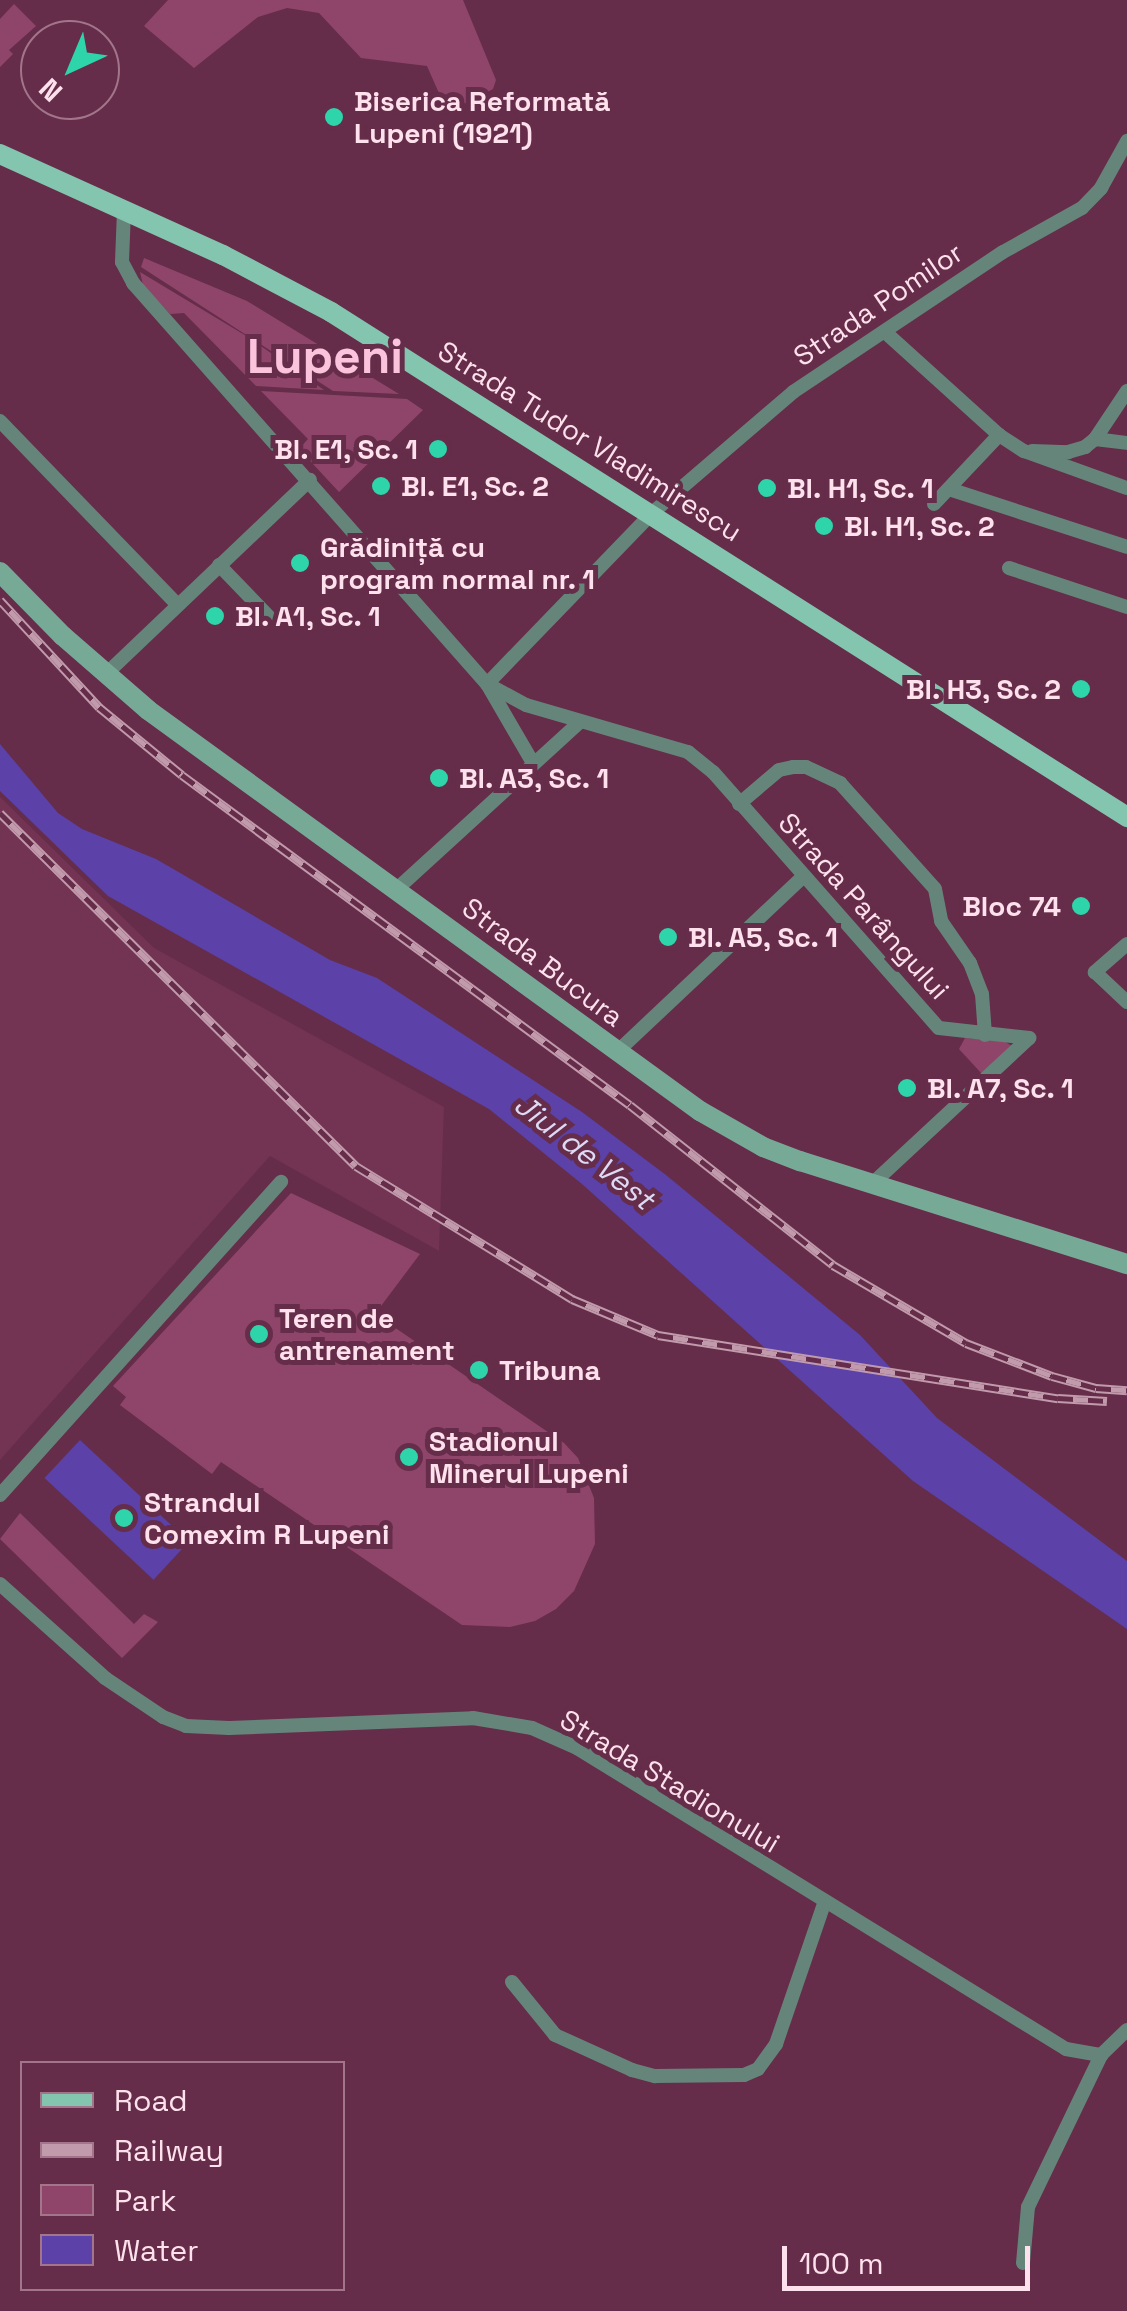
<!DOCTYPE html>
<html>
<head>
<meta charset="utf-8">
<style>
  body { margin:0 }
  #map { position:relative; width:1127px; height:2311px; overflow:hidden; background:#652d49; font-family:"Space Grotesk",sans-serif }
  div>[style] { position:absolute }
  .built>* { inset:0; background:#733353 }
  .green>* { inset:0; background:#8f456a }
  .water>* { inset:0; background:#5b41a8; transform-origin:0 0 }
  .street>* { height:14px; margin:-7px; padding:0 7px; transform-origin:7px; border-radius:7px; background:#66857a }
  .secondary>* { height:20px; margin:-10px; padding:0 10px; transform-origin:10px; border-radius:10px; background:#77a997 }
  .primary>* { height:20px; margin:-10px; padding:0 10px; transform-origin:10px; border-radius:10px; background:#83c5ae }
  .rail>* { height:9px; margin-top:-4.5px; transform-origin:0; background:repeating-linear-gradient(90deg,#652d49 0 15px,#c19aac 0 30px); box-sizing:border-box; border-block:2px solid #c19aac }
  .dots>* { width:28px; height:28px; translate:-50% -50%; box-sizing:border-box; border:5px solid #652d49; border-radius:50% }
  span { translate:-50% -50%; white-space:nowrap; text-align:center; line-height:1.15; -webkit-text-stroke:10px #652d49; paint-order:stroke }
  .poi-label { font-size:28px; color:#fee1ed; font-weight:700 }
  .left { translate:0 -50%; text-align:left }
  .right { translate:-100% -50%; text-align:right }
  .street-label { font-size:28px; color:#fee1ed }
  .water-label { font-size:30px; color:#dddaf5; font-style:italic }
  .town-label { font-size:48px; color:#fbc3dc; font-weight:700 }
  .legend { position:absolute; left:20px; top:2061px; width:325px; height:230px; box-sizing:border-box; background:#652d49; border:2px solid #a2758b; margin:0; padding:12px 18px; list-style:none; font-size:30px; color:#fee1ed }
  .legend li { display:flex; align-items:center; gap:20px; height:50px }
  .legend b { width:50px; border:2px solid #a2758b }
  .north { position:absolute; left:20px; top:20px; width:100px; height:100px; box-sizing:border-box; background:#652d49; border:2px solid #a2758b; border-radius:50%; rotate:224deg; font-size:28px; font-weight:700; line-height:40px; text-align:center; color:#fee1ed }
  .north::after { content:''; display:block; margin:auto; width:35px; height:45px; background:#2ed4aa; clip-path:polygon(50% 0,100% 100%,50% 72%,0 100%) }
  .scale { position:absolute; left:782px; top:2246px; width:248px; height:45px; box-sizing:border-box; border:5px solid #fee1ed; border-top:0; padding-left:12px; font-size:30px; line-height:35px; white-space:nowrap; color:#fee1ed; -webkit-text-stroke:8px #652d49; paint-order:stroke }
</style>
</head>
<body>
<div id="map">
  <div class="built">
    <i style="clip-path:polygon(0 797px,154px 948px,444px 1107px,439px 1251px,270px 1156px,0 1460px)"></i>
  </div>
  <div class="green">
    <i style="clip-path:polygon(168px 0,463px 0,496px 80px,493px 89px,465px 104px,451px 104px,438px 91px,427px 66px,361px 58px,319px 13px,287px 8px,258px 17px,194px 68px,144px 26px)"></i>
    <i style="clip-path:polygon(14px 4px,36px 26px,9px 50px,13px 54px,0 67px,0 19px)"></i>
    <i style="clip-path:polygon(144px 258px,247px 301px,399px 394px,333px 391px,141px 267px)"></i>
    <i style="clip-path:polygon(140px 272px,248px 337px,324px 390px,256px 386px,184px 313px,170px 314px,143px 285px)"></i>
    <i style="clip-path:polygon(261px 391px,407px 399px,423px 410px,339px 492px,299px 449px,308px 439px)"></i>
    <i style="clip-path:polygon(965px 1038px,1004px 1041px,1012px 1046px,982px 1074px,959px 1049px)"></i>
    <i style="clip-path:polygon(291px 1193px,420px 1254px,375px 1314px,564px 1443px,578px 1458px,594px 1498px,595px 1544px,574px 1591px,556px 1609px,535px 1621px,510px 1627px,462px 1625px,221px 1462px,212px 1474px,120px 1405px,126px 1397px,113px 1386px)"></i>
    <i style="clip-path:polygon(20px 1513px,134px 1624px,144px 1614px,158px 1622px,122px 1658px,0 1539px)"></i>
  </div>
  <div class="water">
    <i style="clip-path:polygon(0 744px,58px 813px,82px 829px,156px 859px,330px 960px,377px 978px,582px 1112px,666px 1175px,860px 1335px,937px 1418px,1127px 1561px,1127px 1629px,913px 1481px,582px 1184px,489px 1109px,108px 896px,0 791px)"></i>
    <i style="left:80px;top:1440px;width:149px;height:52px;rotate:43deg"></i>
  </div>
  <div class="street">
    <i style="left:124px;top:210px;width:52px;rotate:92.2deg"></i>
    <i style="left:122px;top:262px;width:24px;rotate:62deg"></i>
    <i style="left:133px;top:283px;width:535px;rotate:48.56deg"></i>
    <i style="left:487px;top:684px;width:44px;rotate:28.3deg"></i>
    <i style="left:526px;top:705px;width:169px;rotate:16.2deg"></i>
    <i style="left:688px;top:752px;width:32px;rotate:39deg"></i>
    <i style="left:713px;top:772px;width:341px;rotate:48.6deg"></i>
    <i style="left:939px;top:1028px;width:91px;rotate:6.3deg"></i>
    <i style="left:885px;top:332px;width:154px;rotate:42.1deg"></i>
    <i style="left:0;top:421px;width:255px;rotate:46deg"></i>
    <i style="left:1095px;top:439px;width:32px;rotate:7deg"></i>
    <i style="left:1032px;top:451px;width:36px;rotate:2deg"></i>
    <i style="left:1068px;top:452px;width:18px;rotate:-16deg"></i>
    <i style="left:1085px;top:447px;width:13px;rotate:-39deg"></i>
    <i style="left:1095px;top:439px;width:58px;rotate:-56.3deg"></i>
    <i style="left:949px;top:489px;width:187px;rotate:18deg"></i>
    <i style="left:934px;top:504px;width:95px;rotate:-46.7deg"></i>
    <i style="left:999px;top:435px;width:30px;rotate:33deg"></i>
    <i style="left:1024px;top:451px;width:109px;rotate:19.8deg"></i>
    <i style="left:219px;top:565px;width:72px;rotate:46.1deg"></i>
    <i style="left:1009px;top:568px;width:124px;rotate:18.3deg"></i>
    <i style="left:105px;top:675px;width:283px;rotate:-43.6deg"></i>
    <i style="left:533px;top:763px;width:91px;rotate:-120.2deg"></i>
    <i style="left:487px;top:684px;width:238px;rotate:-46deg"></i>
    <i style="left:652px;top:513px;width:186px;rotate:-40.6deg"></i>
    <i style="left:793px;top:392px;width:252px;rotate:-33.7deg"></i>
    <i style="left:1003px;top:252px;width:90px;rotate:-29.1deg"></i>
    <i style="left:1082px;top:208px;width:28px;rotate:-46deg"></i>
    <i style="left:1101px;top:188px;width:54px;rotate:-61deg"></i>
    <i style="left:739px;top:804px;width:52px;rotate:-40.4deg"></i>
    <i style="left:779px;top:770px;width:14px;rotate:-12deg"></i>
    <i style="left:793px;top:767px;width:13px"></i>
    <i style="left:806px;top:767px;width:38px;rotate:25deg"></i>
    <i style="left:840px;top:783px;width:142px;rotate:48.1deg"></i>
    <i style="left:935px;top:889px;width:33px;rotate:79deg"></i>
    <i style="left:941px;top:921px;width:51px;rotate:55.4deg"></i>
    <i style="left:970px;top:963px;width:33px;rotate:69deg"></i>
    <i style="left:982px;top:994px;width:41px;rotate:85.8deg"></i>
    <i style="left:398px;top:888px;width:246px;rotate:-42.4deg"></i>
    <i style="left:1127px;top:944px;width:43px;rotate:138.8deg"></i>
    <i style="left:1095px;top:972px;width:44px;rotate:43.2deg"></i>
    <i style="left:618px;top:1051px;width:255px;rotate:-43.3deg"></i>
    <i style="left:872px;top:1184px;width:214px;rotate:-42.9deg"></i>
    <i style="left:0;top:1495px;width:421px;rotate:-48.1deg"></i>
    <i style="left:0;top:1584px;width:141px;rotate:41.8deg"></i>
    <i style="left:105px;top:1678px;width:70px;rotate:33.9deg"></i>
    <i style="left:163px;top:1717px;width:25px;rotate:21deg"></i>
    <i style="left:186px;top:1726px;width:43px;rotate:2.7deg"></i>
    <i style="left:229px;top:1728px;width:244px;rotate:-2.3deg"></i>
    <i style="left:473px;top:1718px;width:60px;rotate:9.6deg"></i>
    <i style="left:532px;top:1728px;width:49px;rotate:24deg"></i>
    <i style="left:577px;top:1748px;width:574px;rotate:31.61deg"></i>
    <i style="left:1066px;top:2049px;width:36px;rotate:10deg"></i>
    <i style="left:1101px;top:2055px;width:36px;rotate:-44deg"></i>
    <i style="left:512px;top:1982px;width:68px;rotate:50.9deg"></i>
    <i style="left:555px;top:2035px;width:85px;rotate:24.4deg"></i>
    <i style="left:632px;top:2070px;width:24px;rotate:15deg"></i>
    <i style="left:655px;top:2076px;width:89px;rotate:-0.6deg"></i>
    <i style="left:744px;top:2075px;width:15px;rotate:-23deg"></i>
    <i style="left:758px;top:2069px;width:31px;rotate:-54deg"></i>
    <i style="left:776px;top:2044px;width:148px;rotate:-71.1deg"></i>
    <i style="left:1023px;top:2263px;width:56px;rotate:-84.9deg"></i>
    <i style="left:1028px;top:2207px;width:169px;rotate:-64.3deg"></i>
  </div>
  <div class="secondary">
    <i style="left:0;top:572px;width:90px;rotate:45.5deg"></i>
    <i style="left:63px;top:636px;width:113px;rotate:41deg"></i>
    <i style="left:148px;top:710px;width:682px;rotate:36deg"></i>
    <i style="left:700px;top:1111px;width:73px;rotate:29.7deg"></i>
    <i style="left:763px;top:1147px;width:40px;rotate:21deg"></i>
    <i style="left:800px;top:1161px;width:343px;rotate:17.5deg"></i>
  </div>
  <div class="primary">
    <i style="left:0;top:154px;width:245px;rotate:24.4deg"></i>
    <i style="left:223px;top:255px;width:122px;rotate:27.8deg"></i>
    <i style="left:331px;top:312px;width:943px;rotate:32.39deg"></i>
  </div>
  <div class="rail">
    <i style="left:0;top:600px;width:146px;rotate:47.2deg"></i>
    <i style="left:99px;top:707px;width:107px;rotate:39.3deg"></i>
    <i style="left:182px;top:775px;width:556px;rotate:36.38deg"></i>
    <i style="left:630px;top:1105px;width:258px;rotate:38.2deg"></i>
    <i style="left:833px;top:1265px;width:154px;rotate:30.4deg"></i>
    <i style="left:966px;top:1343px;width:92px;rotate:21deg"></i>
    <i style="left:1052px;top:1376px;width:46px;rotate:15.3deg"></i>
    <i style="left:1096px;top:1388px;width:31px;rotate:4deg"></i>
    <i style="left:0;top:813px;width:501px;rotate:44.76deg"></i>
    <i style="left:356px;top:1166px;width:254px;rotate:31.6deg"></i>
    <i style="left:572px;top:1299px;width:93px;rotate:22.7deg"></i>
    <i style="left:658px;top:1335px;width:405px;rotate:9deg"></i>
    <i style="left:1058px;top:1398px;width:49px;rotate:3.5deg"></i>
  </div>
  <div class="dots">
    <i style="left:334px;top:117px;background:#2ed4aa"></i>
    <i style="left:438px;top:449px;background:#2ed4aa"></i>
    <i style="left:381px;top:486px;background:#2ed4aa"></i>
    <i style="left:767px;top:488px;background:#2ed4aa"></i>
    <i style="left:824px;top:526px;background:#2ed4aa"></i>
    <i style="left:300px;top:563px;background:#2ed4aa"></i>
    <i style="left:215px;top:616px;background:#2ed4aa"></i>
    <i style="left:1081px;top:689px;background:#2ed4aa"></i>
    <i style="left:439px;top:778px;background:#2ed4aa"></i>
    <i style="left:1081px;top:906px;background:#2ed4aa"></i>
    <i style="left:668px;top:937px;background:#2ed4aa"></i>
    <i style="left:907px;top:1088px;background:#2ed4aa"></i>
    <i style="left:259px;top:1334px;background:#2ed4aa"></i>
    <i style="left:479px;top:1370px;background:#2ed4aa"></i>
    <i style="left:409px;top:1457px;background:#2ed4aa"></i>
    <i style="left:124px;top:1518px;background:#2ed4aa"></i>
  </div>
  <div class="poi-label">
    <span class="left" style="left:354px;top:117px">Biserica Reformată<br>Lupeni (1921)</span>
    <span class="right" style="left:418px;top:449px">Bl. E1, Sc. 1</span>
    <span class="left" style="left:401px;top:486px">Bl. E1, Sc. 2</span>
    <span class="left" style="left:787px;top:488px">Bl. H1, Sc. 1</span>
    <span class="left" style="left:844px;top:526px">Bl. H1, Sc. 2</span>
    <span class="left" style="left:320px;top:563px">Grădiniță cu<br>program normal nr. 1</span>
    <span class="left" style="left:235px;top:616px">Bl. A1, Sc. 1</span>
    <span class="right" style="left:1061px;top:689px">Bl. H3, Sc. 2</span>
    <span class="left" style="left:459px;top:778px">Bl. A3, Sc. 1</span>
    <span class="right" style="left:1061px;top:906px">Bloc 74</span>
    <span class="left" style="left:688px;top:937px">Bl. A5, Sc. 1</span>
    <span class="left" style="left:927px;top:1088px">Bl. A7, Sc. 1</span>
    <span class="left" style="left:279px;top:1334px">Teren de<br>antrenament</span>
    <span class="left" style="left:499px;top:1370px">Tribuna</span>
    <span class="left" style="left:429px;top:1457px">Stadionul<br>Minerul Lupeni</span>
    <span class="left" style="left:144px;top:1518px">Strandul<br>Comexim R Lupeni</span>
  </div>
  <div class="street-label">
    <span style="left:878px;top:304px;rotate:-34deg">Strada Pomilor</span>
    <span style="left:590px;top:441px;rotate:32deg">Strada Tudor Vladimirescu</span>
    <span style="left:864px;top:906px;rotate:48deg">Strada Parângului</span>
    <span style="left:543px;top:962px;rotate:37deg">Strada Bucura</span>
    <span style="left:670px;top:1781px;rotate:31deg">Strada Stadionului</span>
  </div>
  <div class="water-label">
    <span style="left:584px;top:1152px;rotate:38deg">Jiul de Vest</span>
  </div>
  <div class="town-label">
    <span style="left:325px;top:357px">Lupeni</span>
  </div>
  <ul class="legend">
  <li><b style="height:12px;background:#83c5ae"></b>Road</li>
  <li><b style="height:12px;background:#c19aac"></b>Railway</li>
  <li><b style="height:28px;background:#8f456a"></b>Park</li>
  <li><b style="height:28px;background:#5b41a8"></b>Water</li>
  </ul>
  <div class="north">N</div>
  <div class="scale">100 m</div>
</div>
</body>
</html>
